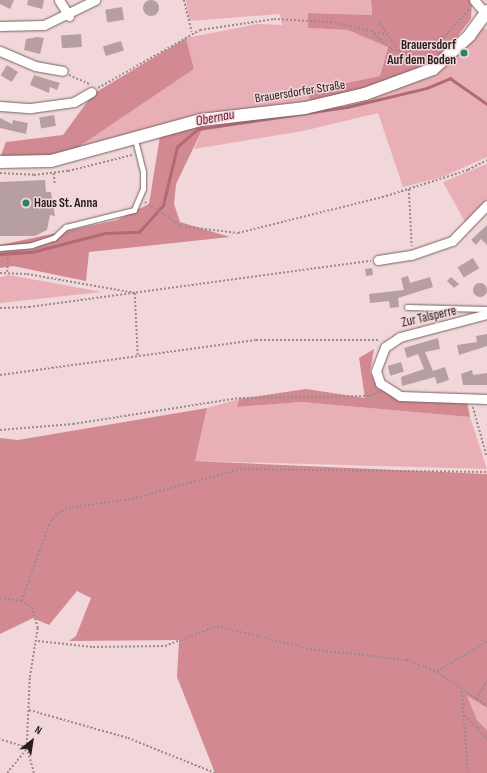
<!DOCTYPE html>
<html>
<head>
<meta charset="utf-8">
<style>
  body { margin:0 }
  #map { position:relative; width:487px; height:773px; overflow:hidden; background:#f1d7d9; font-family:"Sofia Sans Condensed",sans-serif }
  div>[style] { position:absolute }
  .green>* { inset:0; background:#e8b0b6 }
  .forest>* { inset:0; background:#d38992 }
  .stream>* { height:2.5px; margin:-1.25px; padding:0 1.25px; transform-origin:1.25px; border-radius:1.25px; background:#b26a73 }
  .building>* { inset:0; background:#b79fa1; transform-origin:0 0 }
  .round { border-radius:50% }
  .path>* { height:1.5px; margin-top:-0.75px; transform-origin:0; background:repeating-linear-gradient(90deg,#9d8a8b 0 2px,transparent 0 4px) }
  .roads { filter:drop-shadow(0 0 1px #766162) drop-shadow(0 0 1px #766162) }
  .lane>* { height:4.5px; margin:-2.25px; padding:0 2.25px; transform-origin:2.25px; border-radius:2.25px; background:#fff }
  .street>* { height:9px; margin:-4.5px; padding:0 4.5px; transform-origin:4.5px; border-radius:4.5px; background:#fff }
  .secondary>* { height:12px; margin:-6px; padding:0 6px; transform-origin:6px; border-radius:6px; background:#fff }
  .dots>* { width:11px; height:11px; translate:-50% -50%; box-sizing:border-box; border:2px solid #f1d7d9; border-radius:50% }
  span { translate:-50% -50%; white-space:nowrap; text-align:center; line-height:1.15; -webkit-text-stroke:3px #f1d7d9; paint-order:stroke }
  .poi-label { font-size:13px; color:#261d1e; font-weight:700 }
  .right { translate:-100% -50%; text-align:right }
  .left { translate:0 -50%; text-align:left }
  .street-label { font-size:13px; color:#261d1e }
  .water-label { font-size:14px; color:#6c132a; font-style:italic }
  .north { position:absolute; left:12px; top:721px; width:40px; height:40px; -webkit-text-stroke:3px #f1d7d9; paint-order:stroke; rotate:30deg; font-size:11px; font-weight:700; line-height:16px; text-align:center; color:#261d1e }
  .north::after { content:''; display:block; margin:auto; width:14px; height:18px; background:#261d1e; clip-path:polygon(50% 0,100% 100%,50% 72%,0 100%) }
</style>
</head>
<body>
<div id="map">
  <div class="green">
    <i style="clip-path:polygon(186px 0,371px 0,372px 15px,308px 13px,308px 28px,348px 30px,388px 46px,380px 76px,309px 91px,311px 103px,68px 154px,194px 69px,186px 38px,257px 24px,282px 25px,280px 14px,189px 21px)"></i>
    <i style="clip-path:polygon(483px 27px,487px 30px,487px 157px,442px 177px,403px 187px,378px 113px,303px 131px,194px 149px,205px 124px,329px 108px,427px 78px,446px 66px)"></i>
    <i style="clip-path:polygon(487px 164px,487px 199px,466px 224px,443px 182px)"></i>
    <i style="clip-path:polygon(9px 275px,102px 292px,0 303px,0 277px)"></i>
    <i style="clip-path:polygon(239px 399px,238px 407px,301px 402px,470px 417px,487px 469px,195px 461px,207px 408px)"></i>
    <i style="clip-path:polygon(466px 696px,487px 708px,487px 730px,477px 720px)"></i>
  </div>
  <div class="forest">
    <i style="clip-path:polygon(371px 0,472px 0,471px 19px,441px 57px,422px 69px,379px 85px,311px 103px,308px 91px,380px 76px,388px 47px,348px 30px,308px 28px,308px 13px,372px 15px)"></i>
    <i style="clip-path:polygon(186px 38px,194px 69px,68px 154px,0 158px,6px 142px,63px 135px,93px 94px)"></i>
    <i style="clip-path:polygon(205px 124px,176px 184px,174px 204px,180px 222px,230px 237px,89px 252px,86px 281px,13px 266px,0 268px,0 245px,117px 220px,149px 204px,160px 136px)"></i>
    <i style="clip-path:polygon(374px 349px,370px 372px,377px 388px,406px 401px,467px 402px,470px 417px,301px 402px,237px 407px,239px 399px,306px 389px,365px 398px,359px 358px)"></i>
    <i style="clip-path:polygon(207px 408px,195px 461px,487px 474px,487px 708px,467px 696px,477px 720px,487px 730px,487px 773px,215px 773px,177px 677px,179px 640px,69px 641px,76px 636px,91px 598px,77px 591px,49px 625px,33px 618px,0 634px,0 438px,18px 440px)"></i>
  </div>
  <div class="stream">
    <i style="left:0;top:254px;width:32px;rotate:-4deg"></i>
    <i style="left:32px;top:252px;width:75px;rotate:-14.6deg"></i>
    <i style="left:105px;top:233px;width:34px;rotate:-2deg"></i>
    <i style="left:139px;top:232px;width:36px;rotate:-48deg"></i>
    <i style="left:163px;top:205px;width:60px;rotate:-76.4deg"></i>
    <i style="left:177px;top:147px;width:28px;rotate:-41deg"></i>
    <i style="left:198px;top:129px;width:151px;rotate:-8.4deg"></i>
    <i style="left:347px;top:107px;width:82px;rotate:-13.4deg"></i>
    <i style="left:427px;top:88px;width:25px;rotate:-23deg"></i>
    <i style="left:450px;top:78px;width:45px;rotate:35.1deg"></i>
  </div>
  <div class="building">
    <i style="clip-path:polygon(0 0,14px 0,10px 9px,0 4px)"></i>
    <i style="clip-path:polygon(28px 0,44px 0,42px 9px,27px 5px)"></i>
    <i class="round" style="left:143px;top:0;width:16px;height:16px"></i>
    <i style="left:122px;top:7px;width:13px;height:17px;rotate:81deg"></i>
    <i style="left:81px;top:34px;width:13px;height:20px;rotate:86deg"></i>
    <i style="clip-path:polygon(37px 37px,44px 38px,40px 54px,24px 50px,26px 39px)"></i>
    <i style="left:121px;top:41px;width:10px;height:19px;rotate:73deg"></i>
    <i style="left:7px;top:65px;width:13px;height:12px;rotate:32deg"></i>
    <i style="clip-path:polygon(34px 75px,60px 83px,57px 90px,50px 87px,49px 93px,30px 85px)"></i>
    <i style="left:54px;top:115px;width:11px;height:15px;rotate:80deg"></i>
    <i style="clip-path:polygon(0 118px,12px 124px,13px 120px,28px 123px,26px 134px,0 128px)"></i>
    <i style="clip-path:polygon(45px 180px,46px 192px,51px 192px,55px 216px,50px 215px,47px 230px,35px 236px,0 236px,0 182px)"></i>
    <i style="clip-path:polygon(487px 225px,487px 245px,481px 239px,476px 245px,471px 240px)"></i>
    <i style="left:473px;top:258px;width:12px;height:18px;rotate:59deg"></i>
    <i style="left:372px;top:268px;width:7px;height:7px;rotate:82deg"></i>
    <i style="clip-path:polygon(408px 276px,410px 283px,430px 277px,433px 287px,398px 298px,399px 307px,390px 308px,389px 301px,370px 303px,369px 294px,404px 290px,401px 278px)"></i>
    <i style="clip-path:polygon(451px 277px,459px 284px,454px 288px,447px 281px)"></i>
    <i class="round" style="left:473px;top:283px;width:14px;height:14px"></i>
    <i style="clip-path:polygon(487px 334px,487px 346px,459px 355px,457px 345px,477px 342px,476px 336px)"></i>
    <i style="clip-path:polygon(438px 338px,440px 349px,425px 352px,433px 371px,445px 367px,449px 380px,437px 384px,435px 377px,402px 386px,401px 377px,424px 369px,418px 354px,407px 358px,404px 348px)"></i>
    <i style="left:401px;top:362px;width:10px;height:14px;rotate:73deg"></i>
    <i style="clip-path:polygon(472px 370px,473px 375px,487px 373px,487px 385px,463px 385px,461px 374px)"></i>
  </div>
  <div class="path">
    <i style="left:184px;top:0;width:33px;rotate:76deg"></i>
    <i style="left:380px;top:23px;width:36px;rotate:56deg"></i>
    <i style="left:374px;top:33px;width:13px;rotate:4deg"></i>
    <i style="left:69px;top:75px;width:22px;rotate:24deg"></i>
    <i style="left:98px;top:88px;width:117px;rotate:-29.6deg"></i>
    <i style="left:200px;top:30px;width:75px;rotate:-8.5deg"></i>
    <i style="left:274px;top:19px;width:57px;rotate:3deg"></i>
    <i style="left:331px;top:22px;width:41px;rotate:12.7deg"></i>
    <i style="left:371px;top:31px;width:27px;rotate:42deg"></i>
    <i style="left:391px;top:49px;width:15px;rotate:16deg"></i>
    <i style="left:405px;top:53px;width:45px;rotate:-23.7deg"></i>
    <i style="left:446px;top:35px;width:36px;rotate:-48deg"></i>
    <i style="left:0;top:173px;width:34px;rotate:3deg"></i>
    <i style="left:34px;top:175px;width:34px;rotate:-7deg"></i>
    <i style="left:68px;top:171px;width:66px;rotate:-14deg"></i>
    <i style="left:54px;top:173px;width:12px;rotate:85deg"></i>
    <i style="left:409px;top:189px;width:57px;rotate:87deg"></i>
    <i style="left:145px;top:202px;width:43px;rotate:33.7deg"></i>
    <i style="left:181px;top:226px;width:57px;rotate:7deg"></i>
    <i style="left:238px;top:233px;width:153px;rotate:-14deg"></i>
    <i style="left:386px;top:196px;width:86px;rotate:-17.6deg"></i>
    <i style="left:468px;top:170px;width:21px;rotate:-28deg"></i>
    <i style="left:7px;top:272px;width:19px;rotate:-87deg"></i>
    <i style="left:0;top:273px;width:27px;rotate:2deg"></i>
    <i style="left:27px;top:274px;width:110px;rotate:10deg"></i>
    <i style="left:135px;top:293px;width:64px;rotate:87.3deg"></i>
    <i style="left:0;top:308px;width:29px;rotate:-2deg"></i>
    <i style="left:29px;top:307px;width:345px;rotate:-7.7deg"></i>
    <i style="left:0;top:375px;width:258px;rotate:-7.8deg"></i>
    <i style="left:256px;top:340px;width:123px"></i>
    <i style="left:473px;top:407px;width:52px;rotate:74.4deg"></i>
    <i style="left:0;top:430px;width:73px;rotate:-4.7deg"></i>
    <i style="left:73px;top:424px;width:168px;rotate:-8.9deg"></i>
    <i style="left:239px;top:398px;width:131px;rotate:-0.9deg"></i>
    <i style="left:370px;top:396px;width:10px;rotate:-24deg"></i>
    <i style="left:0;top:598px;width:21px;rotate:8deg"></i>
    <i style="left:21px;top:601px;width:13px;rotate:29deg"></i>
    <i style="left:32px;top:607px;width:22px;rotate:74deg"></i>
    <i style="left:38px;top:628px;width:51px;rotate:99.1deg"></i>
    <i style="left:30px;top:678px;width:70px;rotate:92.5deg"></i>
    <i style="left:27px;top:748px;width:28px;rotate:-163deg"></i>
    <i style="left:21px;top:601px;width:84px;rotate:-69.8deg"></i>
    <i style="left:50px;top:522px;width:12px;rotate:-48deg"></i>
    <i style="left:58px;top:513px;width:15px;rotate:-23deg"></i>
    <i style="left:72px;top:507px;width:61px;rotate:-7.6deg"></i>
    <i style="left:132px;top:499px;width:112px;rotate:-15.5deg"></i>
    <i style="left:240px;top:469px;width:247px;rotate:0.7deg"></i>
    <i style="left:38px;top:641px;width:55px;rotate:6.2deg"></i>
    <i style="left:93px;top:647px;width:72px;rotate:-0.8deg"></i>
    <i style="left:165px;top:646px;width:56px;rotate:-21deg"></i>
    <i style="left:217px;top:626px;width:96px;rotate:13.9deg"></i>
    <i style="left:310px;top:649px;width:98px;rotate:6.5deg"></i>
    <i style="left:407px;top:660px;width:32px;rotate:22deg"></i>
    <i style="left:487px;top:642px;width:58px;rotate:149deg"></i>
    <i style="left:437px;top:672px;width:60px;rotate:34.2deg"></i>
    <i style="left:462px;top:691px;width:82px;rotate:85.8deg"></i>
    <i style="left:476px;top:699px;width:21px;rotate:-59deg"></i>
    <i style="left:29px;top:710px;width:103px;rotate:15.8deg"></i>
    <i style="left:128px;top:738px;width:94px;rotate:21.9deg"></i>
    <i style="left:465px;top:715px;width:33px;rotate:47deg"></i>
    <i style="left:27px;top:748px;width:26px;rotate:74deg"></i>
    <i style="left:7px;top:773px;width:32px;rotate:-51deg"></i>
  </div>
  <div class="roads">
    <div class="lane">
      <i style="left:0;top:248px;width:32px;rotate:-5deg"></i>
      <i style="left:32px;top:245px;width:23px;rotate:-18deg"></i>
      <i style="left:54px;top:238px;width:16px;rotate:-43deg"></i>
      <i style="left:66px;top:227px;width:70px;rotate:-14deg"></i>
      <i style="left:134px;top:210px;width:23px;rotate:-67deg"></i>
      <i style="left:143px;top:189px;width:17px;rotate:-90deg"></i>
      <i style="left:143px;top:172px;width:34px;rotate:-104deg"></i>
      <i style="left:407px;top:307px;width:80px;rotate:1.4deg"></i>
    </div>
    <div class="street">
      <i style="left:59px;top:0;width:19px;rotate:58deg"></i>
      <i style="left:474px;top:0;width:20px;rotate:49deg"></i>
      <i style="left:0;top:26px;width:44px;rotate:-1.3deg"></i>
      <i style="left:44px;top:25px;width:57px;rotate:-26.1deg"></i>
      <i style="left:0;top:51px;width:38px;rotate:23deg"></i>
      <i style="left:35px;top:66px;width:28px;rotate:10deg"></i>
      <i style="left:0;top:106px;width:31px;rotate:4deg"></i>
      <i style="left:31px;top:108px;width:43px;rotate:-7.9deg"></i>
      <i style="left:74px;top:102px;width:20px;rotate:-30deg"></i>
      <i style="left:378px;top:260px;width:33px;rotate:-9deg"></i>
      <i style="left:411px;top:255px;width:43px;rotate:-18.9deg"></i>
      <i style="left:452px;top:241px;width:50px;rotate:-45.8deg"></i>
      <i style="left:487px;top:314px;width:90px;rotate:165.2deg"></i>
      <i style="left:400px;top:337px;width:18px;rotate:146deg"></i>
      <i style="left:385px;top:347px;width:26px;rotate:111deg"></i>
      <i style="left:376px;top:371px;width:13px;rotate:72deg"></i>
      <i style="left:380px;top:383px;width:24px;rotate:33deg"></i>
      <i style="left:400px;top:396px;width:87px;rotate:2deg"></i>
    </div>
    <div class="secondary">
      <i style="left:0;top:162px;width:51px;rotate:-1.1deg"></i>
      <i style="left:51px;top:161px;width:156px;rotate:-15.3deg"></i>
      <i style="left:201px;top:120px;width:105px;rotate:-6.6deg"></i>
      <i style="left:305px;top:108px;width:62px;rotate:-13.1deg"></i>
      <i style="left:365px;top:94px;width:72px;rotate:-20.2deg"></i>
      <i style="left:433px;top:69px;width:49px;rotate:-42.5deg"></i>
      <i style="left:469px;top:36px;width:31px;rotate:-54deg"></i>
    </div>
  </div>
  <div class="dots">
    <i style="left:464px;top:53px;background:#25865f"></i>
    <i style="left:26px;top:203px;background:#25865f"></i>
  </div>
  <div class="poi-label">
    <span class="right" style="left:456px;top:53px">Brauersdorf<br>Auf dem Boden</span>
    <span class="left" style="left:34px;top:203px">Haus St. Anna</span>
  </div>
  <div class="street-label">
    <span style="left:300px;top:92px;rotate:-9deg">Brauersdorfer Straße</span>
    <span style="left:429px;top:317px;rotate:-13deg">Zur Talsperre</span>
  </div>
  <div class="water-label">
    <span style="left:215px;top:118px;rotate:-11deg">Obernau</span>
  </div>
  <div class="north">N</div>
</div>
</body>
</html>
